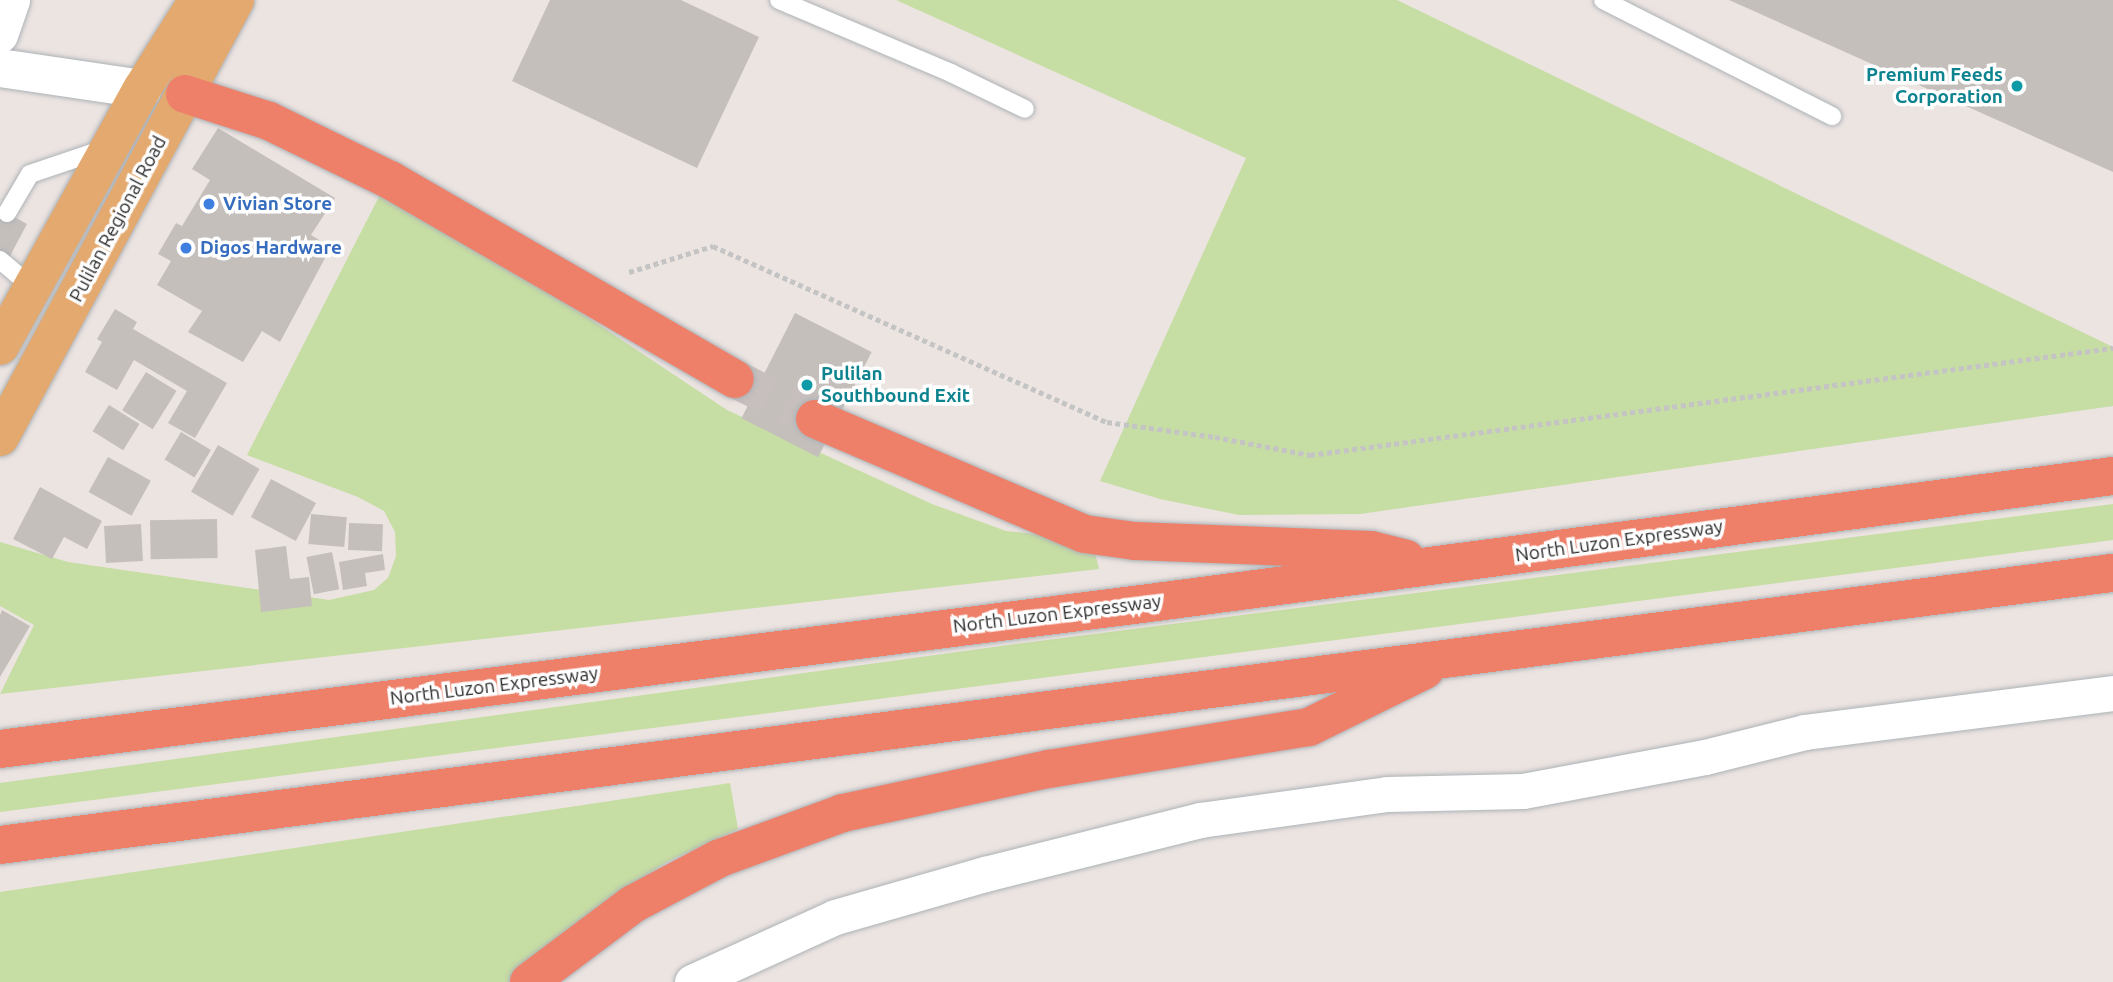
<!DOCTYPE html>
<html>
<head>
<meta charset="utf-8">
<style>
  body { margin:0 }
  #map { position:relative; width:2113px; height:982px; overflow:hidden; background:#ece4e1; font-family:Ubuntu,sans-serif }
  div>[style] { position:absolute }
  .green>* { inset:0; background:#c6dda3 }
  .building>* { inset:0; background:#c5bfbc; transform-origin:0 0 }
  .motorway-tunnel>* { height:38px; margin-top:-19px; transform-origin:0; background:repeating-linear-gradient(90deg,#c6bfbd 0 38px,transparent 0 57px) }
  .path>* { height:4.5px; margin-top:-2.25px; transform-origin:0; background:repeating-linear-gradient(90deg,#c4c4c4 0 5px,transparent 0 8.5px) }
  .roads { filter:drop-shadow(0 0 2px #adb2b7) drop-shadow(0 0 2px #adb2b7) }
  .service>* { height:18px; margin:-9px; padding:0 9px; transform-origin:9px; border-radius:9px; background:#fff }
  .minor>* { height:35px; margin:-17.5px; padding:0 17.5px; transform-origin:17.5px; border-radius:17.5px; background:#fff }
  .tertiary>* { height:38px; margin:-19px; padding:0 19px; transform-origin:19px; border-radius:19px; background:#fff }
  .primary>* { height:38px; margin:-19px; padding:0 19px; transform-origin:19px; border-radius:19px; background:#e3a96f }
  .motorway>* { height:38px; margin:-19px; padding:0 19px; transform-origin:19px; border-radius:19px; background:#ee806a }
  .dots>* { width:19px; height:19px; translate:-50% -50%; box-sizing:border-box; border:4px solid #fff; border-radius:50% }
  span { translate:-50% -50%; white-space:nowrap; text-align:center; line-height:1.15; -webkit-text-stroke:7px #fff; paint-order:stroke }
  .culture-label { font-size:19px; color:#0d838f; font-weight:700 }
  .right { translate:-100% -50%; text-align:right }
  .left { translate:0 -50%; text-align:left }
  .shop-label { font-size:19px; color:#366cbe; font-weight:700 }
  .street-label { font-size:19px; color:#2c2c2c }
</style>
</head>
<body>
<div id="map">
  <div class="green">
    <i style="clip-path:polygon(896px 0,1397px 0,2113px 347px,2113px 406px,1360px 514px,1239px 515px,1160px 499px,1100px 481px,1246px 158px)"></i>
    <i style="clip-path:polygon(386px 183px,727px 410px,932px 504px,1006px 531px,1092px 540px,1099px 569px,0 694px,34px 625px,0 606px,0 542px,68px 562px,329px 600px,374px 590px,388px 578px,396px 556px,395px 532px,384px 511px,358px 497px,247px 455px)"></i>
    <i style="clip-path:polygon(2113px 504px,2113px 540px,0 812px,0 783px,1016px 644px)"></i>
    <i style="clip-path:polygon(730px 783px,738px 829px,667px 862px,602px 904px,509px 982px,0 982px,0 892px)"></i>
  </div>
  <div class="building">
    <i style="clip-path:polygon(550px 0,681px 0,759px 37px,697px 168px,512px 81px)"></i>
    <i style="clip-path:polygon(1729px 0,2113px 0,2113px 172px)"></i>
    <i style="clip-path:polygon(218px 128px,335px 198px,311px 235px,331px 247px,280px 342px,262px 331px,243px 362px,188px 332px,202px 311px,157px 285px,171px 261px,158px 254px,176px 223px,182px 226px,210px 180px,192px 169px)"></i>
    <i style="clip-path:polygon(0 209px,27px 224px,9px 258px,0 254px)"></i>
    <i style="clip-path:polygon(115px 309px,137px 322px,133px 329px,227px 383px,195px 438px,168px 423px,187px 391px,134px 360px,117px 390px,85px 372px,102px 342px,97px 339px)"></i>
    <i style="left:795px;top:313px;width:86px;height:118px;rotate:27deg"></i>
    <i style="left:146px;top:372px;width:36px;height:45px;rotate:32deg"></i>
    <i style="left:109px;top:405px;width:36px;height:31px;rotate:32deg"></i>
    <i style="left:181px;top:432px;width:35px;height:32px;rotate:31deg"></i>
    <i style="left:218px;top:445px;width:48px;height:54px;rotate:30deg"></i>
    <i style="left:108px;top:457px;width:49px;height:40px;rotate:29deg"></i>
    <i style="left:271px;top:479px;width:51px;height:43px;rotate:28deg"></i>
    <i style="clip-path:polygon(40px 487px,102px 521px,87px 549px,64px 537px,52px 559px,13px 539px)"></i>
    <i style="left:311px;top:514px;width:36px;height:30px;rotate:5deg"></i>
    <i style="left:217px;top:519px;width:39px;height:67px;rotate:89deg"></i>
    <i style="left:349px;top:523px;width:34px;height:27px;rotate:2deg"></i>
    <i style="left:141px;top:524px;width:37px;height:37px;rotate:87deg"></i>
    <i style="clip-path:polygon(286px 546px,290px 579px,309px 577px,312px 606px,261px 612px,255px 550px)"></i>
    <i style="left:332px;top:552px;width:38px;height:26px;rotate:79deg"></i>
    <i style="clip-path:polygon(383px 554px,385px 570px,365px 573px,367px 586px,343px 590px,339px 562px)"></i>
    <i style="clip-path:polygon(2px 610px,30px 626px,0 677px,0 615px)"></i>
  </div>
  <div class="motorway-tunnel">
    <i style="left:735px;top:379px;width:89px;rotate:26.6deg"></i>
  </div>
  <div class="path">
    <i style="left:629px;top:272px;width:88px;rotate:-17.2deg"></i>
    <i style="left:713px;top:246px;width:432px;rotate:24.1deg"></i>
    <i style="left:1107px;top:422px;width:109px;rotate:7.9deg"></i>
    <i style="left:1215px;top:437px;width:97px;rotate:10.7deg"></i>
    <i style="left:1310px;top:455px;width:810px;rotate:-7.59deg"></i>
  </div>
  <div class="roads">
    <div class="service">
      <i style="left:779px;top:0;width:187px;rotate:23deg"></i>
      <i style="left:951px;top:73px;width:82px;rotate:25.9deg"></i>
      <i style="left:1603px;top:0;width:257px;rotate:26.9deg"></i>
      <i style="left:7px;top:213px;width:45px;rotate:-59.5deg"></i>
      <i style="left:30px;top:174px;width:78px;rotate:-18.7deg"></i>
      <i style="left:0;top:260px;width:42px;rotate:40.2deg"></i>
    </div>
    <div class="minor">
      <i style="left:0;top:35px;width:37px;rotate:-71deg"></i>
      <i style="left:692px;top:982px;width:157px;rotate:-24.4deg"></i>
      <i style="left:835px;top:917px;width:156px;rotate:-16deg"></i>
      <i style="left:985px;top:874px;width:222px;rotate:-14.1deg"></i>
      <i style="left:1200px;top:820px;width:189px;rotate:-7.9deg"></i>
      <i style="left:1387px;top:794px;width:136px;rotate:-1.3deg"></i>
      <i style="left:1523px;top:791px;width:185px;rotate:-10.6deg"></i>
      <i style="left:1705px;top:757px;width:103px;rotate:-14deg"></i>
      <i style="left:1805px;top:732px;width:310px;rotate:-7.2deg"></i>
    </div>
    <div class="tertiary">
      <i style="left:0;top:68px;width:144px;rotate:8.4deg"></i>
    </div>
    <div class="primary">
      <i style="left:0;top:346px;width:294px;rotate:-61.1deg"></i>
      <i style="left:142px;top:89px;width:105px;rotate:-57.8deg"></i>
      <i style="left:0;top:437px;width:496px;rotate:-61.7deg"></i>
    </div>
    <div class="motorway">
      <i style="left:185px;top:94px;width:88px;rotate:17.8deg"></i>
      <i style="left:269px;top:121px;width:135px;rotate:26deg"></i>
      <i style="left:390px;top:180px;width:398px;rotate:30deg"></i>
      <i style="left:815px;top:419px;width:293px;rotate:23.1deg"></i>
      <i style="left:1085px;top:534px;width:50px;rotate:8deg"></i>
      <i style="left:1135px;top:541px;width:236px;rotate:2.2deg"></i>
      <i style="left:1371px;top:550px;width:36px;rotate:14deg"></i>
      <i style="left:0;top:749px;width:1143px;rotate:-7.24deg"></i>
      <i style="left:1134px;top:605px;width:987px;rotate:-7.51deg"></i>
      <i style="left:0;top:845px;width:2130px;rotate:-7.34deg"></i>
      <i style="left:529px;top:982px;width:130px;rotate:-36.9deg"></i>
      <i style="left:633px;top:904px;width:98px;rotate:-27.9deg"></i>
      <i style="left:720px;top:858px;width:131px;rotate:-20.1deg"></i>
      <i style="left:843px;top:813px;width:211px;rotate:-12.1deg"></i>
      <i style="left:1049px;top:769px;width:263px;rotate:-9.2deg"></i>
      <i style="left:1309px;top:727px;width:129px;rotate:-26.2deg"></i>
    </div>
  </div>
  <div class="dots">
    <i style="left:2017px;top:86px;background:#0f9aa8"></i>
    <i style="left:209px;top:204px;background:#3f7fe0"></i>
    <i style="left:186px;top:248px;background:#3f7fe0"></i>
    <i style="left:807px;top:385px;background:#0f9aa8"></i>
  </div>
  <div class="culture-label">
    <span class="right" style="left:2003px;top:86px">Premium Feeds<br>Corporation</span>
    <span class="left" style="left:821px;top:385px">Pulilan<br>Southbound Exit</span>
  </div>
  <div class="shop-label">
    <span class="left" style="left:223px;top:204px">Vivian Store</span>
    <span class="left" style="left:200px;top:248px">Digos Hardware</span>
  </div>
  <div class="street-label">
    <span style="left:118px;top:219px;rotate:-62deg">Pulilan Regional Road</span>
    <span style="left:1619px;top:541px;rotate:-8deg">North Luzon Expressway</span>
    <span style="left:1057px;top:614px;rotate:-7deg">North Luzon Expressway</span>
    <span style="left:494px;top:686px;rotate:-7deg">North Luzon Expressway</span>
  </div>
</div>
</body>
</html>
